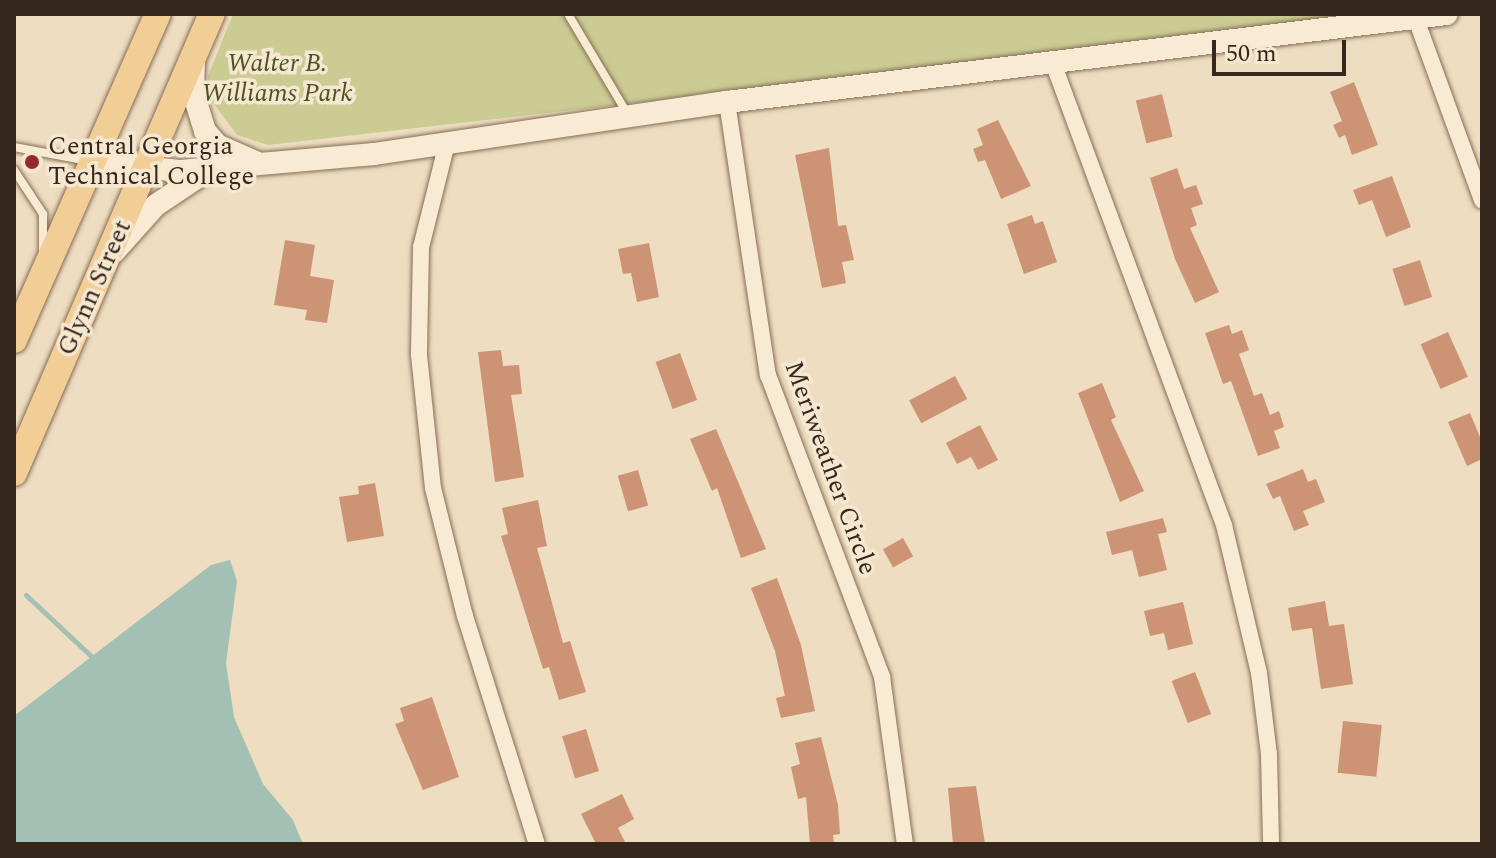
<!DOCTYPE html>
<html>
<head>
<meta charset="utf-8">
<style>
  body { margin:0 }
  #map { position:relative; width:1496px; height:858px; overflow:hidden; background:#eeddc0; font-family:Spectral,serif }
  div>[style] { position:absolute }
  .green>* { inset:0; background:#cacc94 }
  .water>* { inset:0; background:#a3c0b5 }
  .stream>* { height:5px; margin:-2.5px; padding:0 2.5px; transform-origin:2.5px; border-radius:2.5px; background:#a3c0b5 }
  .building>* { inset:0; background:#cd9375; transform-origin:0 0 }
  .roads { filter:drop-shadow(0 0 2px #876d58) drop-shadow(0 0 2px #876d58) }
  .service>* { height:8px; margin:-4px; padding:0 4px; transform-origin:4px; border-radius:4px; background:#f9ebd3 }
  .minor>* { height:16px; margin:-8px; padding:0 8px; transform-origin:8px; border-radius:8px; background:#f9ebd3 }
  .secondary>* { height:22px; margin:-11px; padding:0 11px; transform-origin:11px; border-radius:11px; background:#f9ebd3 }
  .primary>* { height:26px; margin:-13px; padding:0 13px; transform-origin:13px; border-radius:13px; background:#f2ce97 }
  .dots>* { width:22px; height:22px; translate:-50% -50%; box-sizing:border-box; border:4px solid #f5e7d0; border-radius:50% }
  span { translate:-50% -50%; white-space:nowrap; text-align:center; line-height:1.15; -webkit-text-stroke:7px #f5e7d0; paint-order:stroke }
  .park-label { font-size:26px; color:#4b5323; font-style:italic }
  .poi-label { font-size:26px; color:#36271c }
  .left { translate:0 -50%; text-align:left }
  .street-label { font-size:26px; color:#36271c }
  .frame { position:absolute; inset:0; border:16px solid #36271c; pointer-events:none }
  .scale { position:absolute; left:1212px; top:40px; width:134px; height:36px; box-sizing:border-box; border:4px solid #36271c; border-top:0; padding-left:10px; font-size:24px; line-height:28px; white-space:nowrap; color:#36271c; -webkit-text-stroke:6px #f5e7d0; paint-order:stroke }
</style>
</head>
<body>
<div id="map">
  <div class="green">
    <i style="clip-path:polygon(233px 14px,1413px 14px,268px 145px,237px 135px,208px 96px,208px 76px)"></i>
  </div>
  <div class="water">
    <i style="clip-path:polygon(230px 560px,237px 581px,226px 663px,234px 717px,263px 784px,293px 820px,303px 844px,14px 844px,14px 716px,211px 565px)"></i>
  </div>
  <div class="stream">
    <i style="left:26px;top:595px;width:91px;rotate:43.2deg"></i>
  </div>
  <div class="building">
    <i style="clip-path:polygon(1354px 82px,1378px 145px,1352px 155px,1345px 135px,1339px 138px,1333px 125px,1342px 121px,1330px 92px)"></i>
    <i style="left:1162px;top:94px;width:44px;height:27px;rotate:76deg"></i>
    <i style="clip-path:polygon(998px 120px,1031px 186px,1001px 199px,985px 160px,978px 162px,973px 149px,983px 145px,977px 129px)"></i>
    <i style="clip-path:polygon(829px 148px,838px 226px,846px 225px,854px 260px,842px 262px,846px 283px,822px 288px,795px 155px)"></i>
    <i style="clip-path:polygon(1177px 168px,1184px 189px,1196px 185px,1203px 204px,1191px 208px,1197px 225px,1190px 228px,1219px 292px,1195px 303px,1175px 259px,1150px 178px)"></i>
    <i style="clip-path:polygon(1392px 176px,1411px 227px,1386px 237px,1372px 200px,1359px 205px,1353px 190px)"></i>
    <i style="clip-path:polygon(1032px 215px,1035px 224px,1043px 221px,1057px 262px,1024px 274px,1007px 224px)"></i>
    <i style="clip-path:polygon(285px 240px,315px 245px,310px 276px,334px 280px,327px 323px,305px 320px,307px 310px,274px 305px)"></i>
    <i style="clip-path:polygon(649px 243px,659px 297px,637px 302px,631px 273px,623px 274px,618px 249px)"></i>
    <i style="left:1420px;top:260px;width:39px;height:29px;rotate:72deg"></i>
    <i style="clip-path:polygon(1229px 325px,1232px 334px,1242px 330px,1249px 350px,1239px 354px,1254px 396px,1262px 393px,1270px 415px,1279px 411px,1284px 427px,1274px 431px,1280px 448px,1258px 456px,1231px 381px,1223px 384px,1205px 333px)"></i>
    <i style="left:1448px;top:332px;width:49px;height:30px;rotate:66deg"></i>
    <i style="clip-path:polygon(501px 350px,503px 366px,519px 365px,522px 394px,511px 395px,524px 477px,495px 482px,478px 352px)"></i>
    <i style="left:680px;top:353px;width:50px;height:26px;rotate:70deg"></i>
    <i style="left:955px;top:376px;width:26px;height:52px;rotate:62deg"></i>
    <i style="clip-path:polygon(1102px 383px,1116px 417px,1111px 420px,1144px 491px,1120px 502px,1078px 393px)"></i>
    <i style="clip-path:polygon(1470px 413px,1482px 442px,1482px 459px,1467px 466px,1448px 422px)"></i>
    <i style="clip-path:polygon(980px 425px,998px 460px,978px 470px,971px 457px,957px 464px,946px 443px)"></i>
    <i style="clip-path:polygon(716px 429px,766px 549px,741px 558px,717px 488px,712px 491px,690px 439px)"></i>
    <i style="clip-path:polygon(1303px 469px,1308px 482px,1316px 479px,1325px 502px,1303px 511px,1309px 525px,1294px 531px,1280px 496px,1273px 499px,1266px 484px)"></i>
    <i style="left:638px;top:470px;width:37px;height:21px;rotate:74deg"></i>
    <i style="clip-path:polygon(375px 483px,384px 536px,347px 542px,339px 497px,359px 494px,358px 486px)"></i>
    <i style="clip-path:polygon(538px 500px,547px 546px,537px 548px,563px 643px,570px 641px,586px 692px,559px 700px,549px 667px,543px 669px,501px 536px,508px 534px,502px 508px)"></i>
    <i style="clip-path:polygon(1163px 518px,1167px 532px,1158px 534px,1167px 570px,1139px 577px,1132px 550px,1112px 555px,1106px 532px)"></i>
    <i style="left:903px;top:538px;width:21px;height:23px;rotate:61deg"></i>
    <i style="clip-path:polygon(777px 578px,801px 645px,815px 711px,781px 718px,776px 698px,785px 696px,775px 651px,751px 588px)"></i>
    <i style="clip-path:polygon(1325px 601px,1329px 626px,1344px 624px,1353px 684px,1321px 689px,1312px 628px,1292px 631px,1288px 608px)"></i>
    <i style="clip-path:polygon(1183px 602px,1193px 644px,1168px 650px,1164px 633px,1150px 636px,1144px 611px)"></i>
    <i style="left:1195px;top:672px;width:45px;height:25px;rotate:69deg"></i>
    <i style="clip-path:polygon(432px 697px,459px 777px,423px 790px,395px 724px,404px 721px,400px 708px)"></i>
    <i style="left:1343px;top:721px;width:39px;height:52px;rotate:6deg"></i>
    <i style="left:586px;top:729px;width:44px;height:25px;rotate:73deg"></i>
    <i style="clip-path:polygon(821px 737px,838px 805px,840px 834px,833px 835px,834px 844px,810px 844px,806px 797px,798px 799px,791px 767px,800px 764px,795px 743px)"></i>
    <i style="clip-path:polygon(976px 786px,985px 844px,953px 844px,948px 788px)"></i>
    <i style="clip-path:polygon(622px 794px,634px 819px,618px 828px,626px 844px,596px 844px,581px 814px)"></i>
  </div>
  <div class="roads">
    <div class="service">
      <i style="left:568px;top:14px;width:115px;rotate:59.2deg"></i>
      <i style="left:14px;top:147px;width:76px;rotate:10.6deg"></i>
      <i style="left:14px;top:170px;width:53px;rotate:56.6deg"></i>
      <i style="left:43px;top:214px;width:38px;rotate:90deg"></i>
    </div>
    <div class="minor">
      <i style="left:1416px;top:19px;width:193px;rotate:70deg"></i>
      <i style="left:1052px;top:60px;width:496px;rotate:69.7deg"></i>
      <i style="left:1224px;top:525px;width:152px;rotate:76.7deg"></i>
      <i style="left:1259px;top:673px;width:82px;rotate:83deg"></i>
      <i style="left:1269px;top:754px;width:90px;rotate:88.7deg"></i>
      <i style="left:727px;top:102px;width:276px;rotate:81.5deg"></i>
      <i style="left:768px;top:375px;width:323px;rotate:69.3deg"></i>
      <i style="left:882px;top:677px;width:169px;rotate:82.2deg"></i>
      <i style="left:447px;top:143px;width:107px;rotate:104deg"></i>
      <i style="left:421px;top:247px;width:108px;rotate:91.1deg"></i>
      <i style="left:419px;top:355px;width:134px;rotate:84deg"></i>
      <i style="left:433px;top:488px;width:132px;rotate:76deg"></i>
      <i style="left:465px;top:616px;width:239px;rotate:72.5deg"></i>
    </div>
    <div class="secondary">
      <i style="left:194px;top:61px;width:31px;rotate:92deg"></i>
      <i style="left:193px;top:92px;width:41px;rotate:72.9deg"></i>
      <i style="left:205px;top:131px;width:18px;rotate:49deg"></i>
      <i style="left:217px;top:145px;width:43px;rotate:23.6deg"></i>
      <i style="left:93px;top:162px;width:87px;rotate:5.9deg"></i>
      <i style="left:180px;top:171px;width:195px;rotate:-5deg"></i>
      <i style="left:374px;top:154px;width:357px;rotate:-8.4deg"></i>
      <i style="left:727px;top:102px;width:725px;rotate:-6.97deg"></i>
      <i style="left:114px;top:252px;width:63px;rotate:-48.2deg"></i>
      <i style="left:156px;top:205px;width:58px;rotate:-33.7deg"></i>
    </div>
    <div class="primary">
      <i style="left:14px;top:340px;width:356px;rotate:-66.2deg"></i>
      <i style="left:14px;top:473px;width:500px;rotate:-66.7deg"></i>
    </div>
  </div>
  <div class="dots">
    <i style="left:32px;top:162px;background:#962831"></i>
  </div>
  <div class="park-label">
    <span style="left:277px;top:79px">Walter B.<br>Williams Park</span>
  </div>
  <div class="poi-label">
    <span class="left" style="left:48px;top:162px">Central Georgia<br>Technical College</span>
  </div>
  <div class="street-label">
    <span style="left:95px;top:288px;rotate:-66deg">Glynn Street</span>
    <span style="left:830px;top:468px;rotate:70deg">Meriweather Circle</span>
  </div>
  <div class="frame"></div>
  <div class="scale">50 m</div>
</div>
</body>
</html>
